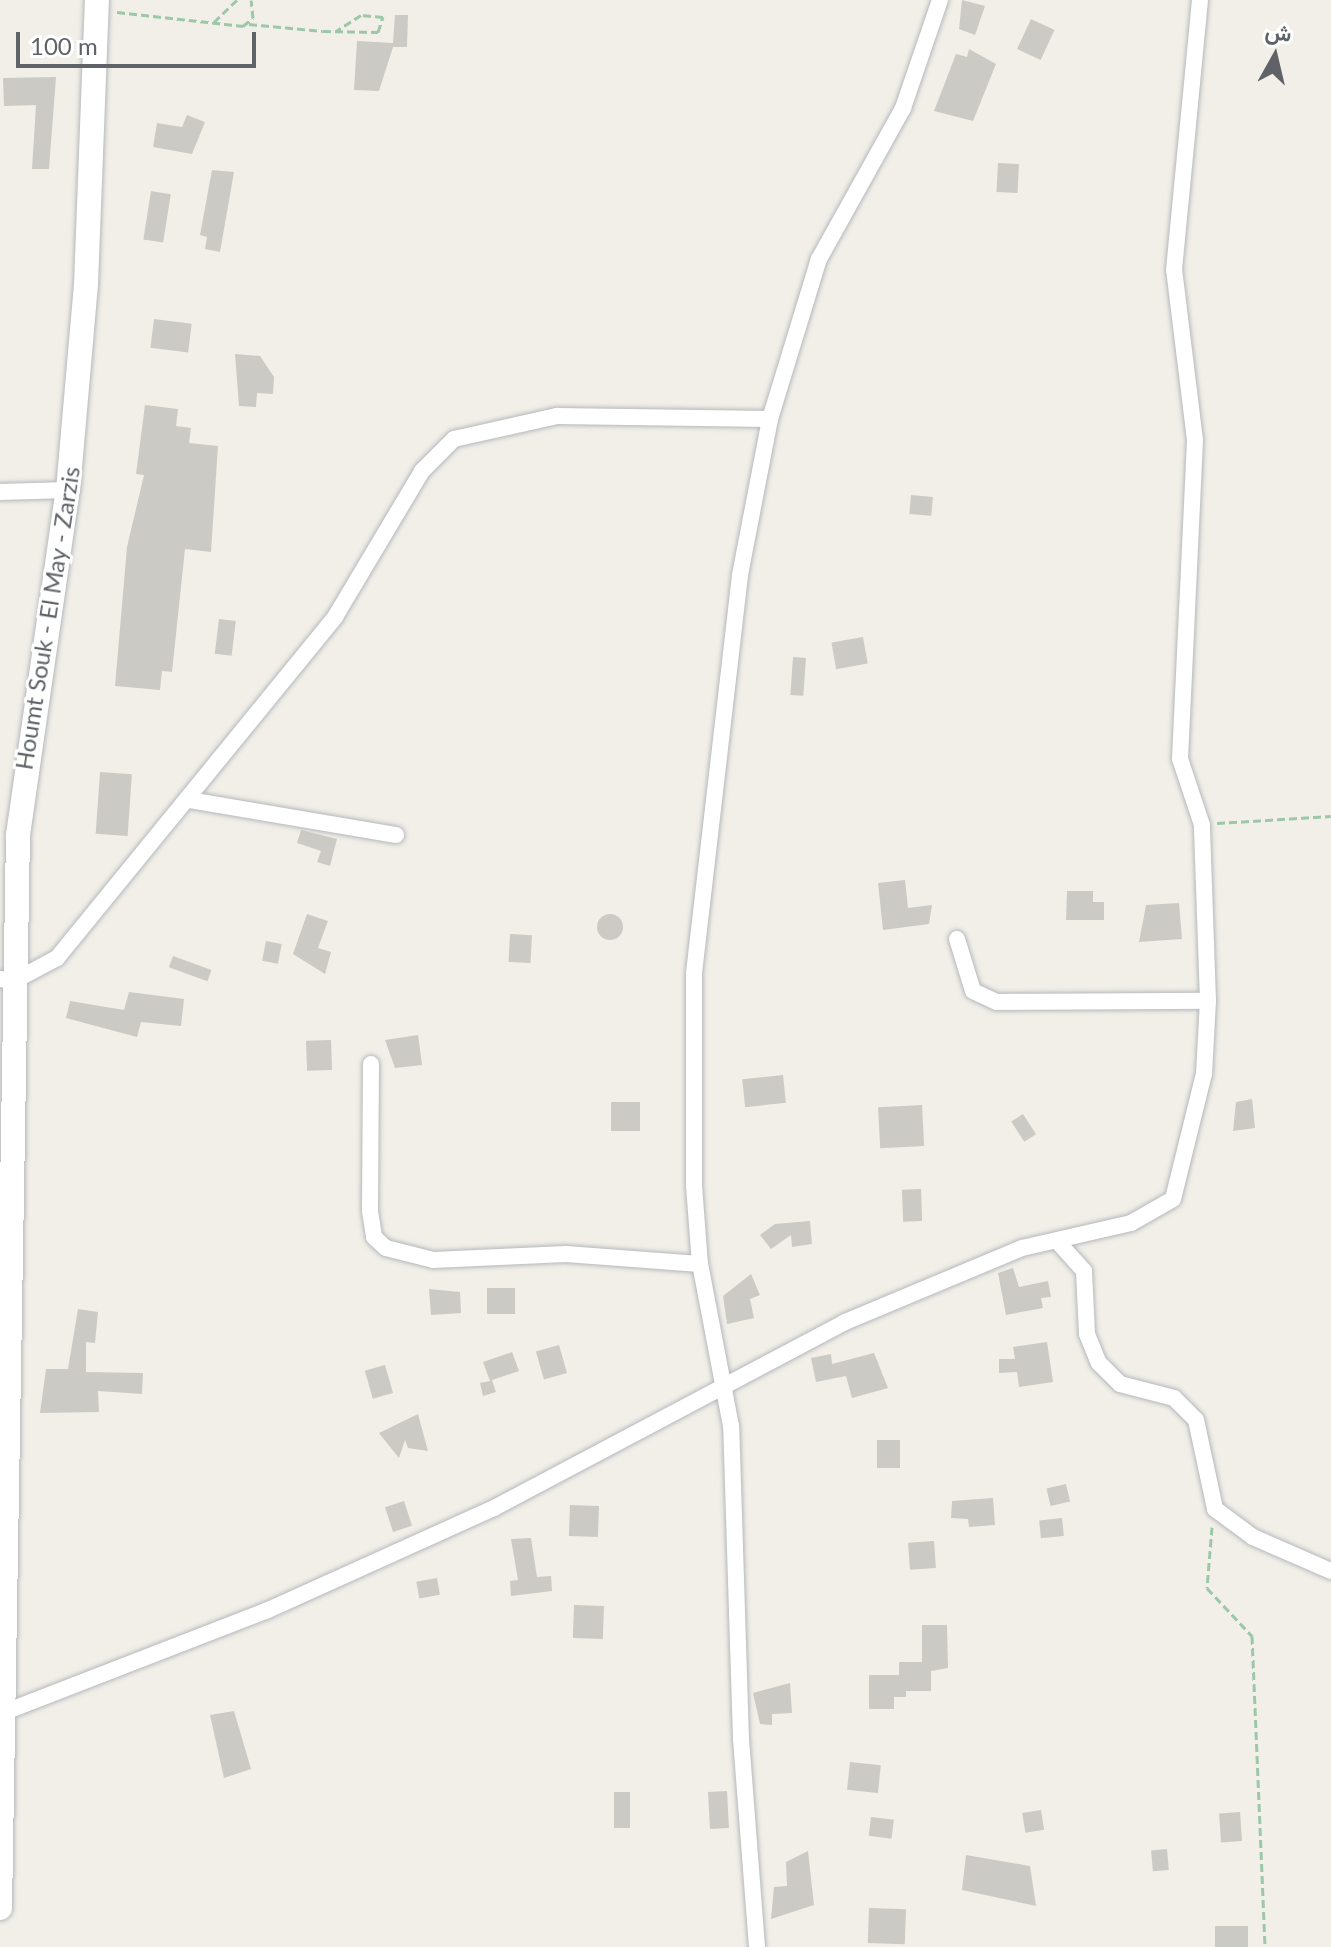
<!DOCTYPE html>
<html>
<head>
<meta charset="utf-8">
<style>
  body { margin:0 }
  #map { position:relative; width:1331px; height:1947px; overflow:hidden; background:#f1efe8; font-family:Lato,Vazirmatn,sans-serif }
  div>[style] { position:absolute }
  .building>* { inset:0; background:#cccac5; transform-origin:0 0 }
  .round { border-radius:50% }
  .path>* { height:3px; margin-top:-1.5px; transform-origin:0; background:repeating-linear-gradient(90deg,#9cc7a9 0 8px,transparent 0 12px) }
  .roads { filter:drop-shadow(0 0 2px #b5b8bc) drop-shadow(0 0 2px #b5b8bc) }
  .minor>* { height:16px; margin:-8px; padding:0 8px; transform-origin:8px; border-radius:8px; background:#fff }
  .secondary>* { height:24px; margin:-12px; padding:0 12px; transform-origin:12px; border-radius:12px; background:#fff }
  span { translate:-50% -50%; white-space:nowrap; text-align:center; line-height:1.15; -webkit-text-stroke:6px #fff; paint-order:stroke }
  .street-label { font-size:24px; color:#5f6368 }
  .north { position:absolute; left:1235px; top:16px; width:80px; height:80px; -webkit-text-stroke:6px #fff; paint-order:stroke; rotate:8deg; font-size:22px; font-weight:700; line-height:32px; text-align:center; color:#5f6368 }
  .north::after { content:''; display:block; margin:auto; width:28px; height:36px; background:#5f6368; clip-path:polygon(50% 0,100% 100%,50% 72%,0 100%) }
  .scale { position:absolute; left:16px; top:32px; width:240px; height:36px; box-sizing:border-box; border:4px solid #5f6368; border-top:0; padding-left:10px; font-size:24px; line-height:28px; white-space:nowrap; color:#5f6368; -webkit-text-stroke:6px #fff; paint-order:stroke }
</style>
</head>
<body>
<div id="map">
  <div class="building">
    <i style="clip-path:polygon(962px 0,985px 6px,975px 35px,959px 29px)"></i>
    <i style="clip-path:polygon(395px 15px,408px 15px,407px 47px,393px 47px,379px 91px,354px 90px,357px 41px,393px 43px)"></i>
    <i style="left:1031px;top:19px;width:26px;height:33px;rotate:25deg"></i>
    <i style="clip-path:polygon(969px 49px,996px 64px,973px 121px,934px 111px,956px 54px,967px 57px)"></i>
    <i style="clip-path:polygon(56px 77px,49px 169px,32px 169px,36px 105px,4px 106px,3px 78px)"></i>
    <i style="clip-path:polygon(187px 115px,205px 122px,192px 154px,153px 147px,157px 123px,182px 127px)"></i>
    <i style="left:998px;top:163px;width:21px;height:29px;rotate:3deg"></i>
    <i style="clip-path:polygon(212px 170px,234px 172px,220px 252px,205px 249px,207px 237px,200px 235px)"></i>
    <i style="left:151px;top:191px;width:20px;height:49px;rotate:9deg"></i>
    <i style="left:154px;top:319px;width:38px;height:29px;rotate:7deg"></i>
    <i style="clip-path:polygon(235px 354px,260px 356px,274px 377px,273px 394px,257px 393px,256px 407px,239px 406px)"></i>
    <i style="clip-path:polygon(145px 405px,178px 409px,176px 426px,191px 428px,189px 443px,218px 446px,211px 552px,185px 549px,172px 672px,162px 671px,160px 690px,115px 686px,127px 547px,144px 475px,136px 474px)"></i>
    <i style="left:911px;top:495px;width:22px;height:19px;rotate:5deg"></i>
    <i style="left:219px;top:619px;width:17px;height:35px;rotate:7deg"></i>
    <i style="left:863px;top:637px;width:27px;height:32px;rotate:80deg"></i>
    <i style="left:793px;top:657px;width:13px;height:38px;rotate:4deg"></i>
    <i style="left:100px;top:772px;width:32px;height:62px;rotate:4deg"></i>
    <i style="clip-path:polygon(301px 830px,337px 839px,330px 866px,317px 862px,321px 851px,297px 843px)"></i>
    <i style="clip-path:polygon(905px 880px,908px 908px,932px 905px,929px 924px,883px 930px,878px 883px)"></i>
    <i style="clip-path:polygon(1067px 891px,1093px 891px,1093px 902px,1104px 902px,1104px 920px,1066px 920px)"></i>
    <i style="clip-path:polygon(1179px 903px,1182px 939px,1139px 942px,1146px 905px)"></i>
    <i style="clip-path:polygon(307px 914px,328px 921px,318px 948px,331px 952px,325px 974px,293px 954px)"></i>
    <i class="round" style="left:597px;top:914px;width:26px;height:26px"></i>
    <i style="left:510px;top:934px;width:22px;height:28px;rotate:3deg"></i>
    <i style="left:266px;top:941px;width:16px;height:20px;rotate:11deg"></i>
    <i style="left:173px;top:956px;width:41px;height:12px;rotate:20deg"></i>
    <i style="clip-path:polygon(129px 992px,184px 999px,181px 1026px,141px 1022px,137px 1037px,66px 1018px,70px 1001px,124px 1010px)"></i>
    <i style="clip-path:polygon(418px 1035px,422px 1065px,395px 1068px,385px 1040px)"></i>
    <i style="left:331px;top:1040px;width:30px;height:25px;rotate:88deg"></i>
    <i style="left:783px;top:1075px;width:28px;height:41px;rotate:84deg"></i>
    <i style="clip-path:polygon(1252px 1099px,1255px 1128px,1233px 1131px,1236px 1102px)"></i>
    <i style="left:611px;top:1102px;width:29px;height:29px"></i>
    <i style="left:922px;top:1105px;width:41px;height:44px;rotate:87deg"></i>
    <i style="left:1023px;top:1114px;width:24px;height:14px;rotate:57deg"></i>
    <i style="left:921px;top:1189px;width:32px;height:19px;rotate:88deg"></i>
    <i style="clip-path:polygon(810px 1221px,812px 1244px,792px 1247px,791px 1235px,771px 1249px,760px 1235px,775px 1224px)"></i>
    <i style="clip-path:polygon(1013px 1268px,1019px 1287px,1048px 1281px,1051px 1297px,1041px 1298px,1043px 1308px,1006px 1315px,998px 1273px)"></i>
    <i style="clip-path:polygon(751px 1274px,760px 1295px,750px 1299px,754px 1318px,727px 1324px,723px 1296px)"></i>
    <i style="left:487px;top:1288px;width:28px;height:26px"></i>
    <i style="clip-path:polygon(429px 1289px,460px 1292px,461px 1313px,431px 1315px)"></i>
    <i style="clip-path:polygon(78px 1309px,98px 1312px,95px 1343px,86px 1342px,86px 1372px,143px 1373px,142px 1394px,98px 1391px,99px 1412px,40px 1413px,46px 1369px,68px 1369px)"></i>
    <i style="clip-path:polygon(1047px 1342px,1053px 1382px,1019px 1387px,1017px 1372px,999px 1373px,999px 1359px,1015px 1359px,1013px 1347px)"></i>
    <i style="left:559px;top:1345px;width:29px;height:24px;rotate:74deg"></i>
    <i style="clip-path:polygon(512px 1352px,519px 1371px,492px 1380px,496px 1392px,483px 1396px,480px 1383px,490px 1381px,483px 1362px)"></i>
    <i style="clip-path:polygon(874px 1353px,888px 1388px,852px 1398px,846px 1376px,816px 1382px,811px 1358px,831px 1354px,832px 1364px)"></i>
    <i style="left:385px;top:1365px;width:29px;height:21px;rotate:74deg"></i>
    <i style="clip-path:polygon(418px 1414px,428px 1451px,408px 1448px,405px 1440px,399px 1458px,379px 1433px)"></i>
    <i style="left:877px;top:1440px;width:23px;height:28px"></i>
    <i style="left:1066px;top:1484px;width:18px;height:20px;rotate:77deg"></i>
    <i style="clip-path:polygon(993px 1498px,995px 1525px,969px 1527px,968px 1519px,951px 1518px,952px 1501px)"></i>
    <i style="left:404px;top:1501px;width:26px;height:20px;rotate:72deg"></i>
    <i style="left:570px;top:1505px;width:29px;height:31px;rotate:2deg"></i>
    <i style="left:1062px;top:1518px;width:18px;height:23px;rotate:84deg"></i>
    <i style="clip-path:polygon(531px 1538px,537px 1577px,551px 1576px,552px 1591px,511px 1596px,510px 1581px,518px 1580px,511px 1539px)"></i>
    <i style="left:934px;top:1541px;width:27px;height:26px;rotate:86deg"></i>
    <i style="left:437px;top:1578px;width:17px;height:21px;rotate:80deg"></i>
    <i style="left:574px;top:1605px;width:30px;height:33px;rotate:2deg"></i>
    <i style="clip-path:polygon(922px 1625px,947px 1625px,948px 1668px,931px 1671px,931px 1691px,906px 1691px,906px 1697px,894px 1697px,894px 1709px,869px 1709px,869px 1675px,899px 1675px,899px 1662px,922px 1662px)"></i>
    <i style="clip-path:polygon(790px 1683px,792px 1713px,772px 1714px,772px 1725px,760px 1724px,753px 1693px)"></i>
    <i style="clip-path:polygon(234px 1711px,251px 1769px,224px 1778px,210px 1715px)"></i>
    <i style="left:850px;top:1762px;width:31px;height:28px;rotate:6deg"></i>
    <i style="left:727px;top:1791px;width:37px;height:19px;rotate:87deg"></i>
    <i style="left:614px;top:1792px;width:16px;height:36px"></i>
    <i style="left:1041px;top:1810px;width:20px;height:19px;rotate:81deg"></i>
    <i style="left:1240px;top:1812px;width:29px;height:21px;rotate:86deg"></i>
    <i style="left:871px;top:1817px;width:23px;height:19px;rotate:7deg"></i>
    <i style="left:1167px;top:1849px;width:21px;height:16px;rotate:85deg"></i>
    <i style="clip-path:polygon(808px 1851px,814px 1905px,771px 1919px,774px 1887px,787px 1886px,786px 1862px)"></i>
    <i style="clip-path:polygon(966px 1855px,1030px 1866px,1036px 1906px,962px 1890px)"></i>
    <i style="left:869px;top:1908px;width:37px;height:35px;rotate:2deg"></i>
    <i style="left:1215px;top:1926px;width:33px;height:21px"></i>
  </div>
  <div class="path">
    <i style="left:117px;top:12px;width:127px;rotate:6.3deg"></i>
    <i style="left:243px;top:26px;width:13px;rotate:-39deg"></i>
    <i style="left:253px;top:18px;width:18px;rotate:-96deg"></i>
    <i style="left:214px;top:22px;width:32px;rotate:-44deg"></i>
    <i style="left:249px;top:24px;width:74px;rotate:5.4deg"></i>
    <i style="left:323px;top:31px;width:55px;rotate:1deg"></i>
    <i style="left:378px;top:32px;width:16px;rotate:-72deg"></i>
    <i style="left:383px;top:17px;width:22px;rotate:-175deg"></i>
    <i style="left:361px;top:15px;width:30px;rotate:147deg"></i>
    <i style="left:1217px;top:823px;width:114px;rotate:-3.5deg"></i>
    <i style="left:1212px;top:1527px;width:61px;rotate:94.7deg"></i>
    <i style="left:1207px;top:1588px;width:66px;rotate:46.8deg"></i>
    <i style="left:1252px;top:1636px;width:311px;rotate:87.6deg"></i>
  </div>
  <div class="roads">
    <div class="minor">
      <i style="left:0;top:492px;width:68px;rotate:-1.7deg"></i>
      <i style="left:189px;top:800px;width:210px;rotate:9.6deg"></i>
      <i style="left:957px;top:939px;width:54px;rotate:72.9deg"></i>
      <i style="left:973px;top:991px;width:26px;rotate:25deg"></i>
      <i style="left:997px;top:1002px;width:211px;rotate:-0.3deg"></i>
      <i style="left:0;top:979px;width:14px;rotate:8deg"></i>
      <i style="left:14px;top:981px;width:49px;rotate:-28.1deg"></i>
      <i style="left:57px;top:958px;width:440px;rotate:-50.8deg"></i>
      <i style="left:335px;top:617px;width:170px;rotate:-59.2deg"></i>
      <i style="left:422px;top:471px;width:45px;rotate:-45deg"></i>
      <i style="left:454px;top:439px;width:106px;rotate:-12.6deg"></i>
      <i style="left:557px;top:416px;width:213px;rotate:0.8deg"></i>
      <i style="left:371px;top:1064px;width:147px;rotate:90.4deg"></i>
      <i style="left:370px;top:1211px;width:26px;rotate:81deg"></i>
      <i style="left:374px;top:1237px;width:16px;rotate:43deg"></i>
      <i style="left:386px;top:1248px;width:49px;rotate:14.3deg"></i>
      <i style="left:433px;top:1260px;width:133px;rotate:-2.6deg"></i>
      <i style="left:566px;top:1254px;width:134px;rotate:4.3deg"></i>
      <i style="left:1057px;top:1241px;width:40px;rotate:48deg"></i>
      <i style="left:1084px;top:1271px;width:63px;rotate:87.3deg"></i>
      <i style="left:1087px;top:1334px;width:31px;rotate:68deg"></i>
      <i style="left:1099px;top:1363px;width:30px;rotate:45deg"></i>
      <i style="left:1120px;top:1384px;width:56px;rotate:14.5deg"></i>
      <i style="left:1174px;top:1398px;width:31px;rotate:45deg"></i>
      <i style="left:1196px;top:1420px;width:91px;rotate:77.9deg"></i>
      <i style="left:1215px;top:1509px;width:47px;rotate:36.4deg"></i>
      <i style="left:1253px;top:1537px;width:85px;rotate:23.6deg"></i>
      <i style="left:5px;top:1712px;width:280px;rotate:-21.2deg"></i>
      <i style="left:266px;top:1611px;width:250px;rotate:-24.3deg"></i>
      <i style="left:494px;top:1508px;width:397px;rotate:-27.9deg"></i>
      <i style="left:845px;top:1322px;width:192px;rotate:-22.7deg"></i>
      <i style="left:1022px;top:1248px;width:112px;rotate:-12.9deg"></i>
      <i style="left:1131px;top:1223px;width:48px;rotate:-29.7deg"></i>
      <i style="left:1173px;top:1199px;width:129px;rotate:-76.1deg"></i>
      <i style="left:1204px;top:1074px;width:73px;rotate:-86.9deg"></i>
      <i style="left:1208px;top:1001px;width:176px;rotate:-92deg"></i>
      <i style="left:1202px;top:825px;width:70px;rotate:-108.4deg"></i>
      <i style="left:1180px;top:759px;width:319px;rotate:-87.3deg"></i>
      <i style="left:1195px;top:440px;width:171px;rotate:-97deg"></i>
      <i style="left:1174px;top:270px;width:271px;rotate:-84.5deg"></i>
      <i style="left:757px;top:1947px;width:209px;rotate:-94.4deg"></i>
      <i style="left:741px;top:1739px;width:313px;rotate:-91.8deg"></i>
      <i style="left:731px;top:1426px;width:165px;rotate:-100.8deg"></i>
      <i style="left:700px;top:1264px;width:78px;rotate:-94.4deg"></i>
      <i style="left:694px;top:1186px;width:213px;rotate:-90deg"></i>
      <i style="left:694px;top:973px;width:401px;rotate:-83.4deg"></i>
      <i style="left:740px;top:575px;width:159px;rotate:-79.1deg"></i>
      <i style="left:770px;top:419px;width:167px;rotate:-73deg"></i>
      <i style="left:819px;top:259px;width:173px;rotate:-60.9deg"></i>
      <i style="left:903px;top:108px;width:114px;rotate:-71.1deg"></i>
    </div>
    <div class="secondary">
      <i style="left:0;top:1908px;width:1073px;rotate:-89.04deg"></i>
      <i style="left:18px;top:835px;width:349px;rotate:-81.8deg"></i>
      <i style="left:68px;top:490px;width:207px;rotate:-85deg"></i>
      <i style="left:86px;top:284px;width:284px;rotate:-87.8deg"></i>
    </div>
  </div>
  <div class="street-label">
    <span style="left:47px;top:618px;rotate:-81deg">Houmt Souk - El May - Zarzis</span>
  </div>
  <div class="north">ش</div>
  <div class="scale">100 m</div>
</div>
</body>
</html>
